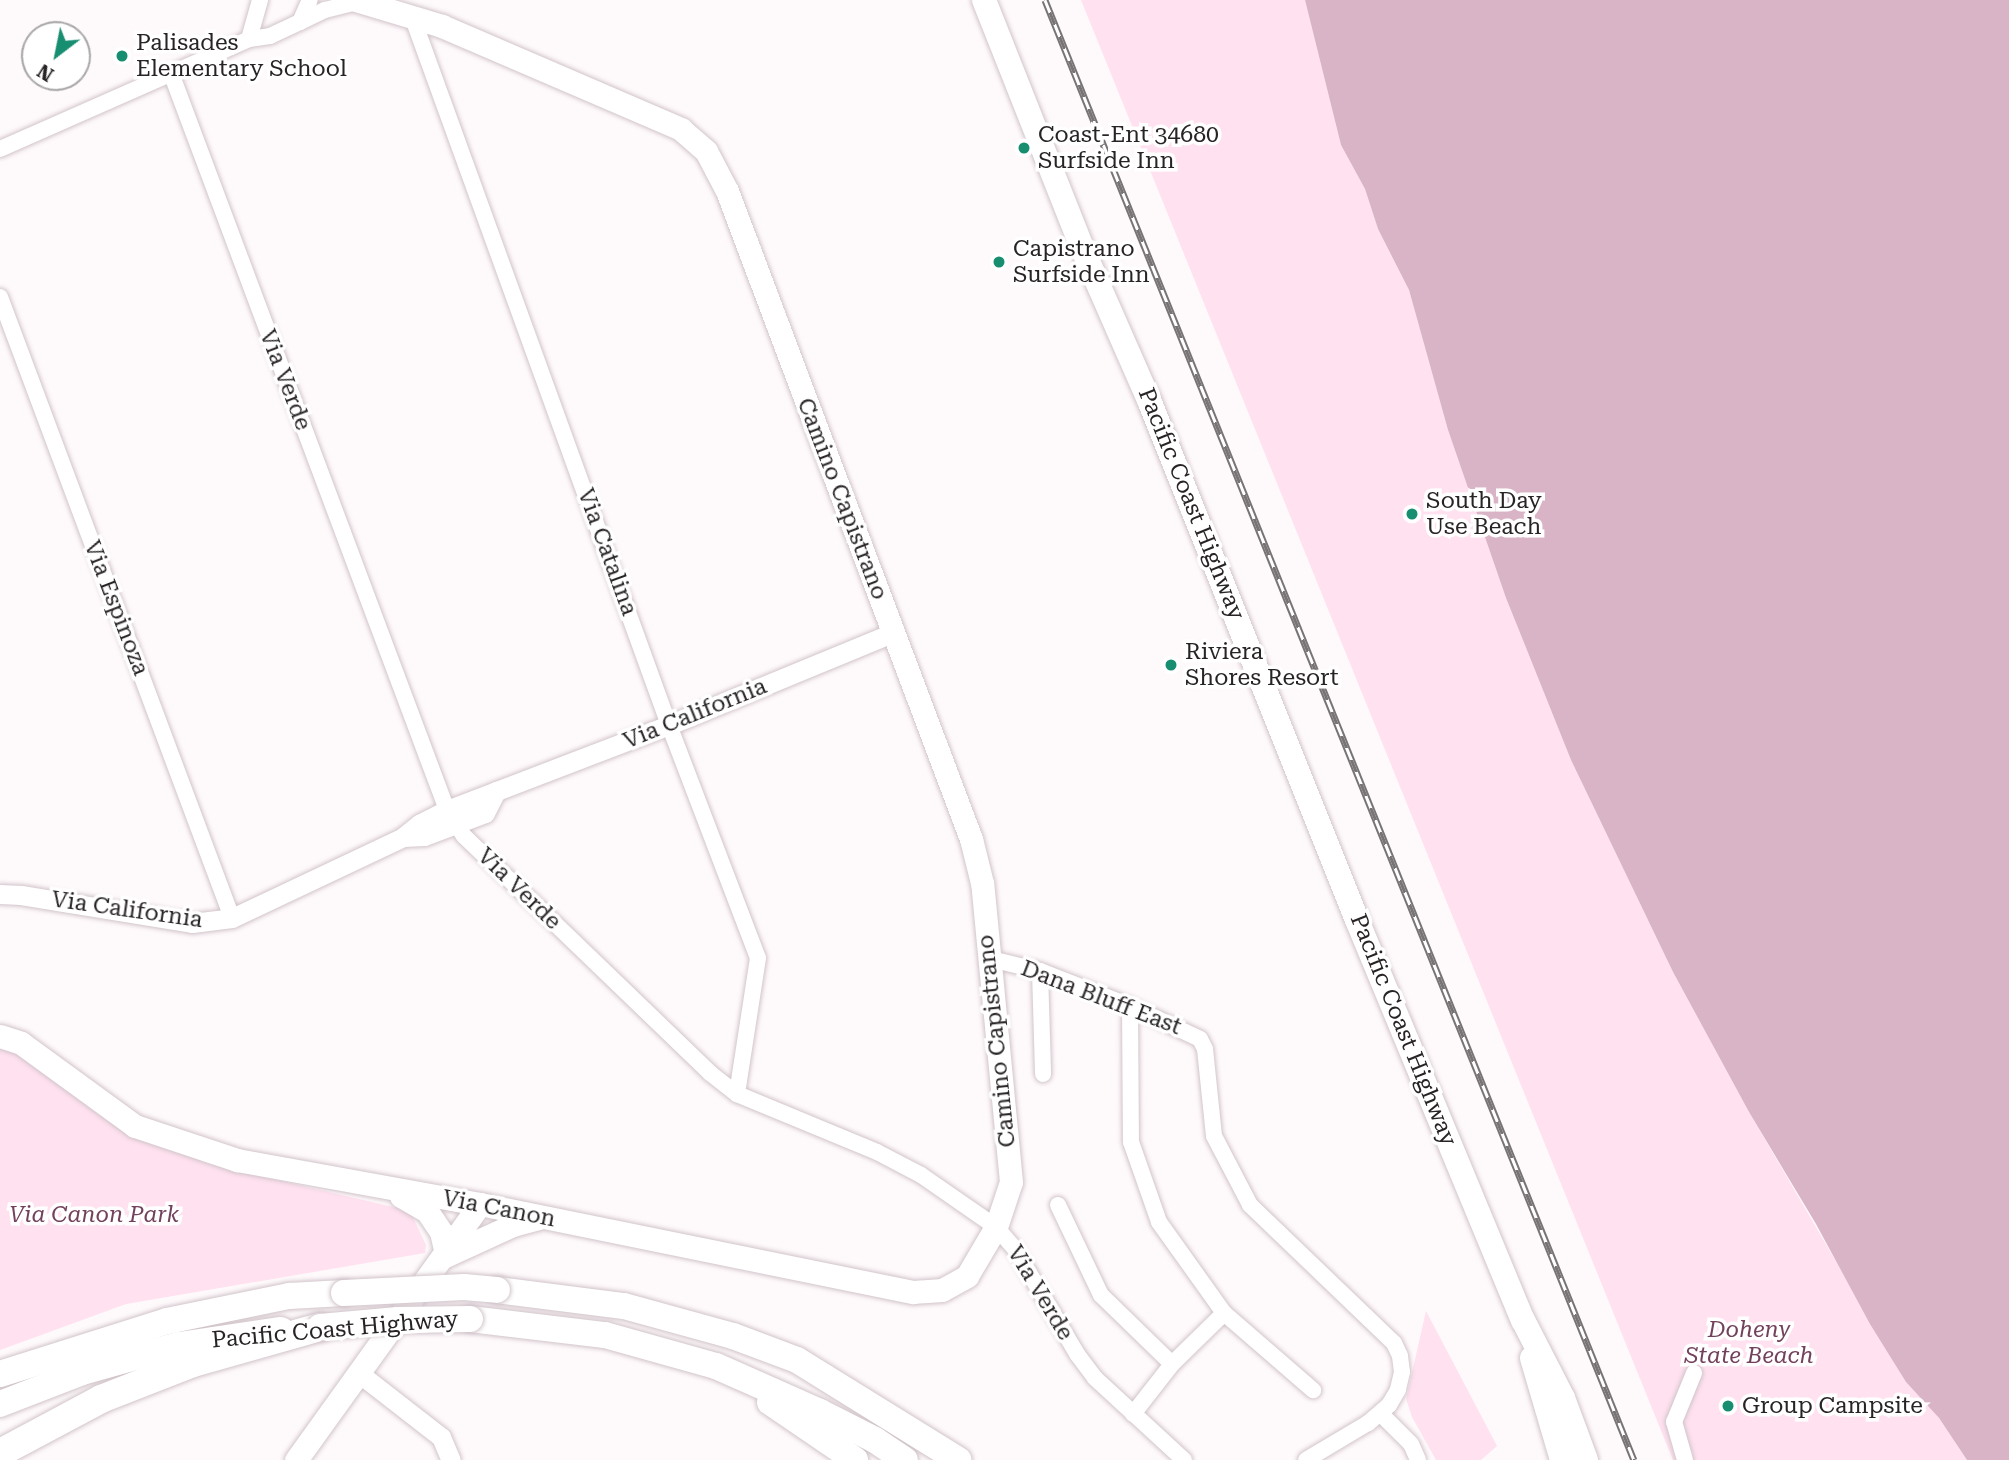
<!DOCTYPE html>
<html>
<head>
<meta charset="utf-8">
<style>
  body { margin:0 }
  #map { position:relative; width:2009px; height:1460px; overflow:hidden; background:#fef9fb; font-family:"Roboto Serif",serif }
  div>[style] { position:absolute }
  .green>* { inset:0; background:#ffe1ef }
  .water>* { inset:0; background:#d9b4c6 }
  .roads { filter:drop-shadow(0 0 2px #d1c4ca) drop-shadow(0 0 2px #d1c4ca) }
  .minor>* { height:16px; margin:-8px; padding:0 8px; transform-origin:8px; border-radius:8px; background:#fff }
  .tertiary>* { height:19px; margin:-9.5px; padding:0 9.5px; transform-origin:9.5px; border-radius:9.5px; background:#fff }
  .secondary>* { height:23px; margin:-11.5px; padding:0 11.5px; transform-origin:11.5px; border-radius:11.5px; background:#fff }
  .primary>* { height:24px; margin:-12px; padding:0 12px; transform-origin:12px; border-radius:12px; background:#fff }
  .trunk>* { height:26px; margin:-13px; padding:0 13px; transform-origin:13px; border-radius:13px; background:#fff }
  .motorway>* { height:28px; margin:-14px; padding:0 14px; transform-origin:14px; border-radius:14px; background:#fff }
  .rail>* { height:7px; margin-top:-3.5px; transform-origin:0; background:repeating-linear-gradient(90deg,#fff 0 13px,#787476 0 26px); box-sizing:border-box; border-block:2px solid #787476 }
  .bridges { filter:drop-shadow(0 0 2px #d1c4ca) drop-shadow(0 0 2px #d1c4ca) }
  .trunk-bridge>* { height:26px; margin:-13px; padding:0 13px; transform-origin:13px; border-radius:13px; background:#fff }
  .dots>* { width:19px; height:19px; translate:-50% -50%; box-sizing:border-box; border:4px solid #fff; border-radius:50% }
  span { translate:-50% -50%; white-space:nowrap; text-align:center; line-height:1.15; -webkit-text-stroke:7px #fff; paint-order:stroke }
  .poi-label { font-size:23px; color:#282426 }
  .left { translate:0 -50%; text-align:left }
  .street-label { font-size:23px; color:#282426 }
  .park-label { font-size:23px; color:#73415c; font-style:italic }
  .north { position:absolute; left:21px; top:21px; width:70px; height:70px; box-sizing:border-box; background:#fff; border:2px solid #a9a7a8; border-radius:50%; rotate:212deg; font-size:19px; font-weight:700; line-height:28px; text-align:center; color:#282426 }
  .north::after { content:''; display:block; margin:auto; width:24px; height:32px; background:#188e71; clip-path:polygon(50% 0,100% 100%,50% 72%,0 100%) }
</style>
</head>
<body>
<div id="map">
  <div class="green">
    <i style="clip-path:polygon(1081px 0,1305px 0,1341px 145px,1365px 189px,1378px 229px,1409px 290px,1448px 430px,1506px 598px,1571px 760px,1673px 972px,1749px 1112px,1906px 1382px,1939px 1418px,1967px 1460px,1673px 1460px)"></i>
    <i style="clip-path:polygon(0 1049px,11px 1050px,156px 1143px,209px 1164px,410px 1211px,426px 1245px,425px 1253px,126px 1304px,0 1350px)"></i>
    <i style="clip-path:polygon(1426px 1311px,1497px 1446px,1481px 1460px,1436px 1460px,1412px 1417px,1406px 1399px)"></i>
  </div>
  <div class="water">
    <i style="clip-path:polygon(1305px 0,2009px 0,2009px 1460px,1967px 1460px,1939px 1418px,1906px 1382px,1870px 1324px,1816px 1224px,1749px 1112px,1673px 972px,1571px 760px,1506px 598px,1448px 430px,1409px 290px,1378px 229px,1365px 189px,1341px 145px)"></i>
  </div>
  <div class="roads">
    <div class="minor">
      <i style="left:412px;top:16px;width:754px;rotate:70.08deg"></i>
      <i style="left:669px;top:725px;width:249px;rotate:69.1deg"></i>
      <i style="left:758px;top:958px;width:138px;rotate:98.8deg"></i>
      <i style="left:300px;top:22px;width:28px;rotate:-26deg"></i>
      <i style="left:325px;top:10px;width:36px;rotate:-14deg"></i>
      <i style="left:249px;top:39px;width:41px;rotate:-74.2deg"></i>
      <i style="left:171px;top:73px;width:787px;rotate:69.47deg"></i>
      <i style="left:447px;top:810px;width:31px;rotate:57deg"></i>
      <i style="left:464px;top:836px;width:342px;rotate:43.9deg"></i>
      <i style="left:710px;top:1073px;width:34px;rotate:38deg"></i>
      <i style="left:737px;top:1094px;width:152px;rotate:22.5deg"></i>
      <i style="left:877px;top:1152px;width:50px;rotate:27.6deg"></i>
      <i style="left:921px;top:1175px;width:91px;rotate:34.7deg"></i>
      <i style="left:996px;top:1227px;width:29px;rotate:49deg"></i>
      <i style="left:1015px;top:1249px;width:122px;rotate:59.4deg"></i>
      <i style="left:1077px;top:1354px;width:30px;rotate:53deg"></i>
      <i style="left:1095px;top:1378px;width:121px;rotate:42.7deg"></i>
      <i style="left:0;top:149px;width:272px;rotate:-23.8deg"></i>
      <i style="left:249px;top:39px;width:21px;rotate:-8deg"></i>
      <i style="left:270px;top:36px;width:33px;rotate:-25deg"></i>
      <i style="left:300px;top:22px;width:24px;rotate:-66deg"></i>
      <i style="left:0;top:297px;width:663px;rotate:69.51deg"></i>
      <i style="left:987px;top:958px;width:55px;rotate:13.8deg"></i>
      <i style="left:1040px;top:971px;width:97px;rotate:21.3deg"></i>
      <i style="left:1130px;top:1006px;width:77px;rotate:25.2deg"></i>
      <i style="left:1200px;top:1039px;width:11px;rotate:63deg"></i>
      <i style="left:1205px;top:1049px;width:87px;rotate:84.1deg"></i>
      <i style="left:1214px;top:1136px;width:78px;rotate:62.4deg"></i>
      <i style="left:1250px;top:1205px;width:199px;rotate:43.8deg"></i>
      <i style="left:1394px;top:1343px;width:14px;rotate:65deg"></i>
      <i style="left:1400px;top:1356px;width:16px;rotate:83deg"></i>
      <i style="left:1402px;top:1372px;width:18px;rotate:103deg"></i>
      <i style="left:1398px;top:1390px;width:17px;rotate:121deg"></i>
      <i style="left:1389px;top:1405px;width:28px;rotate:139deg"></i>
      <i style="left:1368px;top:1423px;width:72px;rotate:149.2deg"></i>
      <i style="left:1040px;top:971px;width:103px;rotate:88.3deg"></i>
      <i style="left:1130px;top:1006px;width:136px;rotate:89.6deg"></i>
      <i style="left:1131px;top:1142px;width:85px;rotate:70.7deg"></i>
      <i style="left:1159px;top:1222px;width:112px;rotate:54.5deg"></i>
      <i style="left:1224px;top:1313px;width:118px;rotate:40.9deg"></i>
      <i style="left:1058px;top:1205px;width:100px;rotate:64.5deg"></i>
      <i style="left:1101px;top:1295px;width:99px;rotate:44.2deg"></i>
      <i style="left:1133px;top:1414px;width:63px;rotate:-52deg"></i>
      <i style="left:1172px;top:1364px;width:73px;rotate:-44.4deg"></i>
      <i style="left:1381px;top:1414px;width:42px;rotate:45deg"></i>
      <i style="left:1411px;top:1444px;width:17px;rotate:66deg"></i>
      <i style="left:1685px;top:1460px;width:40px;rotate:-106deg"></i>
      <i style="left:1674px;top:1422px;width:53px;rotate:-67.8deg"></i>
    </div>
    <div class="tertiary">
      <i style="left:403px;top:837px;width:21px;rotate:-3deg"></i>
      <i style="left:424px;top:836px;width:65px;rotate:-20.7deg"></i>
      <i style="left:485px;top:813px;width:25px;rotate:-63deg"></i>
      <i style="left:0;top:894px;width:21px;rotate:3deg"></i>
      <i style="left:21px;top:895px;width:173px;rotate:9.3deg"></i>
      <i style="left:192px;top:923px;width:40px;rotate:-7.1deg"></i>
      <i style="left:232px;top:918px;width:189px;rotate:-25.3deg"></i>
      <i style="left:403px;top:837px;width:21px;rotate:-39deg"></i>
      <i style="left:419px;top:824px;width:31px;rotate:-27deg"></i>
      <i style="left:447px;top:810px;width:238px;rotate:-21deg"></i>
      <i style="left:669px;top:725px;width:241px;rotate:-22.4deg"></i>
      <i style="left:360px;top:1374px;width:103px;rotate:37.9deg"></i>
      <i style="left:441px;top:1437px;width:25px;rotate:67deg"></i>
    </div>
    <div class="secondary">
      <i style="left:0;top:1036px;width:22px;rotate:18deg"></i>
      <i style="left:21px;top:1043px;width:141px;rotate:36.1deg"></i>
      <i style="left:135px;top:1126px;width:108px;rotate:18.4deg"></i>
      <i style="left:237px;top:1160px;width:247px;rotate:10.3deg"></i>
      <i style="left:480px;top:1204px;width:442px;rotate:11.5deg"></i>
      <i style="left:913px;top:1292px;width:29px;rotate:-4deg"></i>
      <i style="left:942px;top:1290px;width:29px;rotate:-29deg"></i>
      <i style="left:967px;top:1276px;width:57px;rotate:-59.4deg"></i>
      <i style="left:996px;top:1227px;width:47px;rotate:-71.6deg"></i>
      <i style="left:1011px;top:1182px;width:300px;rotate:-95.5deg"></i>
      <i style="left:982px;top:883px;width:45px;rotate:-104deg"></i>
      <i style="left:971px;top:839px;width:692px;rotate:-110.63deg"></i>
      <i style="left:727px;top:191px;width:45px;rotate:-117.7deg"></i>
      <i style="left:706px;top:151px;width:33px;rotate:-139deg"></i>
      <i style="left:681px;top:129px;width:260px;rotate:-156.7deg"></i>
      <i style="left:442px;top:26px;width:90px;rotate:-163.2deg"></i>
      <i style="left:401px;top:1196px;width:30px;rotate:30deg"></i>
      <i style="left:427px;top:1211px;width:25px;rotate:56deg"></i>
      <i style="left:441px;top:1232px;width:23px;rotate:77deg"></i>
      <i style="left:445px;top:1256px;width:75px;rotate:-24.5deg"></i>
      <i style="left:513px;top:1225px;width:27px;rotate:-15deg"></i>
      <i style="left:296px;top:1460px;width:315px;rotate:-54.3deg"></i>
    </div>
    <div class="primary">
      <i style="left:984px;top:0;width:271px;rotate:68.4deg"></i>
      <i style="left:1084px;top:252px;width:162px;rotate:66.3deg"></i>
      <i style="left:1149px;top:400px;width:560px;rotate:68.2deg"></i>
      <i style="left:1357px;top:920px;width:433px;rotate:67.5deg"></i>
      <i style="left:1523px;top:1320px;width:88px;rotate:62.9deg"></i>
      <i style="left:1563px;top:1398px;width:66px;rotate:69.6deg"></i>
      <i style="left:1532px;top:1358px;width:106px;rotate:73.6deg"></i>
    </div>
    <div class="trunk">
      <i style="left:497px;top:1290px;width:128px;rotate:7.2deg"></i>
      <i style="left:624px;top:1306px;width:113px;rotate:15.4deg"></i>
      <i style="left:733px;top:1336px;width:68px;rotate:20.6deg"></i>
      <i style="left:797px;top:1360px;width:190px;rotate:31.8deg"></i>
      <i style="left:470px;top:1319px;width:136px;rotate:6.8deg"></i>
      <i style="left:605px;top:1335px;width:115px;rotate:15.6deg"></i>
      <i style="left:716px;top:1366px;width:114px;rotate:23.9deg"></i>
      <i style="left:820px;top:1412px;width:62px;rotate:27deg"></i>
      <i style="left:875px;top:1440px;width:36px;rotate:34deg"></i>
      <i style="left:0;top:1374px;width:175px;rotate:-17.6deg"></i>
      <i style="left:167px;top:1321px;width:125px;rotate:-11.6deg"></i>
      <i style="left:289px;top:1296px;width:55px;rotate:-3.1deg"></i>
      <i style="left:770px;top:1402px;width:103px;rotate:34.3deg"></i>
      <i style="left:0;top:1404px;width:88px;rotate:-21.3deg"></i>
      <i style="left:82px;top:1372px;width:101px;rotate:-15.6deg"></i>
      <i style="left:179px;top:1345px;width:103px;rotate:-8.4deg"></i>
    </div>
    <div class="motorway">
      <i style="left:0;top:1453px;width:115px;rotate:-28.1deg"></i>
      <i style="left:101px;top:1399px;width:99px;rotate:-21.4deg"></i>
      <i style="left:193px;top:1363px;width:132px;rotate:-15.8deg"></i>
    </div>
  </div>
  <div class="rail">
    <i style="left:1045px;top:0;width:1574px;rotate:68.03deg"></i>
  </div>
  <div class="bridges">
    <div class="trunk-bridge">
      <i style="left:344px;top:1293px;width:120px;rotate:-2.9deg"></i>
      <i style="left:464px;top:1287px;width:33px;rotate:5deg"></i>
      <i style="left:320px;top:1327px;width:78px;rotate:-5.1deg"></i>
      <i style="left:398px;top:1320px;width:72px;rotate:-0.8deg"></i>
    </div>
  </div>
  <div class="dots">
    <i style="left:122px;top:56px;background:#188e71"></i>
    <i style="left:1024px;top:148px;background:#188e71"></i>
    <i style="left:999px;top:262px;background:#188e71"></i>
    <i style="left:1412px;top:514px;background:#188e71"></i>
    <i style="left:1171px;top:665px;background:#188e71"></i>
    <i style="left:1728px;top:1406px;background:#188e71"></i>
  </div>
  <div class="poi-label">
    <span class="left" style="left:136px;top:56px">Palisades<br>Elementary School</span>
    <span class="left" style="left:1038px;top:148px">Coast-Ent 34680<br>Surfside Inn</span>
    <span class="left" style="left:1013px;top:262px">Capistrano<br>Surfside Inn</span>
    <span class="left" style="left:1426px;top:514px">South Day<br>Use Beach</span>
    <span class="left" style="left:1185px;top:665px">Riviera<br>Shores Resort</span>
    <span class="left" style="left:1742px;top:1406px">Group Campsite</span>
  </div>
  <div class="street-label">
    <span style="left:285px;top:380px;rotate:69deg">Via Verde</span>
    <span style="left:842px;top:499px;rotate:69deg">Camino Capistrano</span>
    <span style="left:1191px;top:504px;rotate:68deg">Pacific Coast Highway</span>
    <span style="left:607px;top:552px;rotate:70deg">Via Catalina</span>
    <span style="left:116px;top:608px;rotate:69deg">Via Espinoza</span>
    <span style="left:695px;top:714px;rotate:-22deg">Via California</span>
    <span style="left:519px;top:889px;rotate:44deg">Via Verde</span>
    <span style="left:127px;top:910px;rotate:8deg">Via California</span>
    <span style="left:1101px;top:998px;rotate:21deg">Dana Bluff East</span>
    <span style="left:1403px;top:1030px;rotate:68deg">Pacific Coast Highway</span>
    <span style="left:997px;top:1041px;rotate:-96deg">Camino Capistrano</span>
    <span style="left:499px;top:1209px;rotate:11deg">Via Canon</span>
    <span style="left:1040px;top:1293px;rotate:59deg">Via Verde</span>
    <span style="left:335px;top:1330px;rotate:-5deg">Pacific Coast Highway</span>
  </div>
  <div class="park-label">
    <span style="left:94px;top:1215px">Via Canon Park</span>
    <span style="left:1749px;top:1343px">Doheny<br>State Beach</span>
  </div>
  <div class="north">N</div>
</div>
</body>
</html>
